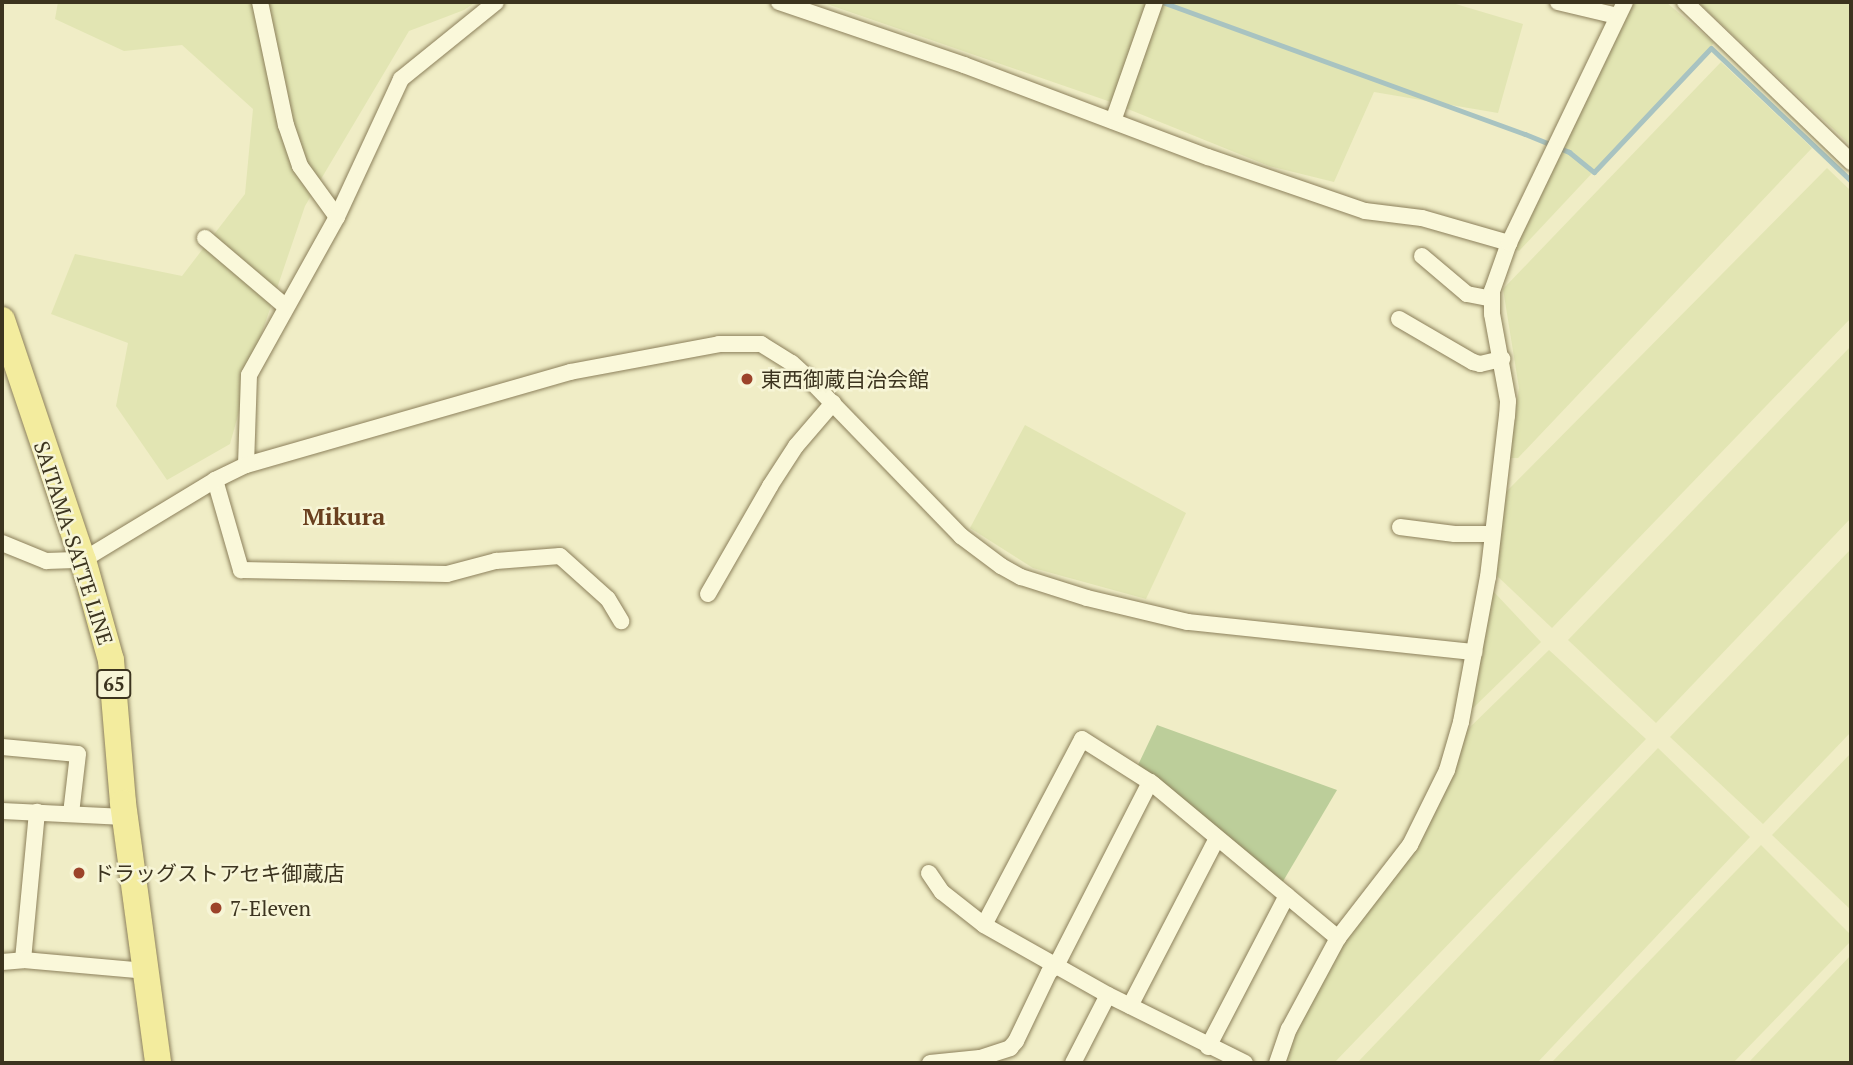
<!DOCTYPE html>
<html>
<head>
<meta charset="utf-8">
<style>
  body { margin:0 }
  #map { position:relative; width:1853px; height:1065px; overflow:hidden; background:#f0edc6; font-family:"PT Serif","Noto Sans JP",serif }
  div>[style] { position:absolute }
  .farmland>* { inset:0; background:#e2e5b3 }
  .green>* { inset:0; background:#bcce9a }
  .stream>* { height:5px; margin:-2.5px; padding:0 2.5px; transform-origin:2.5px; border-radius:2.5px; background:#a8c3c1 }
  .roads { filter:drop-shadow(0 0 2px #8c805b) drop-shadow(0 0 2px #8c805b) }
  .street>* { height:16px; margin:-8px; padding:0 8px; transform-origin:8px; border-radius:8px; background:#faf8da }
  .primary>* { height:26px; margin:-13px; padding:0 13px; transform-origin:13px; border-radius:13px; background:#f3ec9e }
  .dots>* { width:19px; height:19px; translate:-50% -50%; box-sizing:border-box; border:4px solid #f7f5d6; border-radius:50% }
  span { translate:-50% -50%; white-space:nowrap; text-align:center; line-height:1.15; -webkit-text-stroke:5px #f7f5d6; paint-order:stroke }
  .shield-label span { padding:2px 5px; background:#f7f5d6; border:2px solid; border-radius:5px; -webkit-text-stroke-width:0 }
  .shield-label { font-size:19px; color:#3c341f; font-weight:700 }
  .poi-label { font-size:21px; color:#3c341f }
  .left { translate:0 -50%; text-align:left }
  .street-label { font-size:21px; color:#3c341f }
  .quarter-label { font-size:24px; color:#693f1e; font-weight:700 }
  .frame { position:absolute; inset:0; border:4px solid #3c341f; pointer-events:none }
</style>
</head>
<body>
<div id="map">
  <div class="farmland">
    <i style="clip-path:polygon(58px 2px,476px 2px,464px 10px,409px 31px,305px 206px,257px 347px,230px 444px,167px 480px,116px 406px,128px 343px,51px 314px,75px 254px,182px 276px,245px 194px,253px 109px,182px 45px,124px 51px,55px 19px)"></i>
    <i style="clip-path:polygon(821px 2px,1449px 2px,1523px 24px,1498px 113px,1374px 92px,1334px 182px,1269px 166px,1108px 101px)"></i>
    <i style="clip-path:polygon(1633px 2px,1666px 2px,1714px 43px,1519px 251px,1514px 248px)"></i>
    <i style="clip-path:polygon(1698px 2px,1851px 2px,1851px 146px,1845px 140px)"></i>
    <i style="clip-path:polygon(1721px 62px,1812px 148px,1518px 458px,1507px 458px,1519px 388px,1503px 289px)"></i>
    <i style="clip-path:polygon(1827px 168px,1851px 191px,1851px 318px,1552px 628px,1495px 574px,1504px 494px)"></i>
    <i style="clip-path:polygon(1851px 346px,1851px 518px,1656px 723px,1568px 640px)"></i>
    <i style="clip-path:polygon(1025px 425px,1186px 513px,1146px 599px,1033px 568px,970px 528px)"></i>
    <i style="clip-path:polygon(1851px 549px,1851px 732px,1763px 824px,1670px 737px)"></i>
    <i style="clip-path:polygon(1493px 591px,1541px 642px,1471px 710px)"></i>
    <i style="clip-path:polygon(1549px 650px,1646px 739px,1334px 1063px,1282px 1063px,1343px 937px,1386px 881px,1466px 731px)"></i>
    <i style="clip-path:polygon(1658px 748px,1750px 837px,1537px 1063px,1357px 1063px)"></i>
    <i style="clip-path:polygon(1851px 753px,1851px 910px,1772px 835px)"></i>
    <i style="clip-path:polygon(1761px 845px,1851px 935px,1851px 941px,1733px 1063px,1551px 1063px)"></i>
    <i style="clip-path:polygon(1851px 955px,1851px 1063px,1748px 1063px)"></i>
  </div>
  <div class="green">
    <i style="clip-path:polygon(1157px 725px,1337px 790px,1282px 883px,1138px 765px)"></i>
  </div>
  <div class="stream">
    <i style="left:1162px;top:2px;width:386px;rotate:20deg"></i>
    <i style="left:1525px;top:134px;width:48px;rotate:22.2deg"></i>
    <i style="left:1569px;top:152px;width:32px;rotate:39deg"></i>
    <i style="left:1594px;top:172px;width:170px;rotate:-46.7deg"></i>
    <i style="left:1711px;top:48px;width:193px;rotate:43.5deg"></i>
  </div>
  <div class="roads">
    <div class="street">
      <i style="left:260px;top:2px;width:126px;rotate:78.1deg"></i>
      <i style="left:286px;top:125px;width:43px;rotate:71.1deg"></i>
      <i style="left:300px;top:166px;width:63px;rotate:54deg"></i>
      <i style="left:779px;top:2px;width:195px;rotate:18.8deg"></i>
      <i style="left:964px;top:65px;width:261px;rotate:20.7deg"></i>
      <i style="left:1208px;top:157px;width:166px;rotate:19deg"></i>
      <i style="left:1365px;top:211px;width:57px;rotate:7deg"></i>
      <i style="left:1422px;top:218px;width:91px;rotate:16deg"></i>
      <i style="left:1558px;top:2px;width:61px;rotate:13.3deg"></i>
      <i style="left:1685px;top:2px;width:231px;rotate:43.9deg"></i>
      <i style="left:1113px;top:121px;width:126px;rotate:-70.6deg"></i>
      <i style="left:205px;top:238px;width:106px;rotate:40.4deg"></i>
      <i style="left:1422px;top:256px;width:59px;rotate:40.2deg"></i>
      <i style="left:1467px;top:294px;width:25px;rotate:11deg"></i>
      <i style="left:1399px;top:319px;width:86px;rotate:30.2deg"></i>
      <i style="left:1473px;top:362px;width:7px;rotate:16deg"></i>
      <i style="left:1480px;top:364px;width:23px;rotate:-13deg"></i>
      <i style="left:246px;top:465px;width:90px;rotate:-88.1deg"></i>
      <i style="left:249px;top:375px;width:181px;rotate:-60.9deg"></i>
      <i style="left:337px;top:217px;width:152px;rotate:-65.1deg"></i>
      <i style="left:401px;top:79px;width:122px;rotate:-39deg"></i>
      <i style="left:215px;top:480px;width:94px;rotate:73.9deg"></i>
      <i style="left:241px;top:570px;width:206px;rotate:1.1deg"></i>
      <i style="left:447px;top:574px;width:51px;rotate:-14.9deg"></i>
      <i style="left:496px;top:561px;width:64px;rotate:-4.5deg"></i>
      <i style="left:560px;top:556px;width:64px;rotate:41.9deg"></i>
      <i style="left:608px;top:599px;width:26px;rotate:59deg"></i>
      <i style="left:1400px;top:527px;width:55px;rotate:7.3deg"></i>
      <i style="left:1455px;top:534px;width:37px"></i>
      <i style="left:2px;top:543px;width:48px;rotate:22.2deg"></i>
      <i style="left:46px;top:561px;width:37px;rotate:-2deg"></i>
      <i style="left:83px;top:560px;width:154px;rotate:-31.2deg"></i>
      <i style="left:215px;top:480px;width:34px;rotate:-26deg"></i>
      <i style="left:246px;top:465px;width:337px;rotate:-16deg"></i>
      <i style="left:570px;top:372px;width:152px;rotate:-10.6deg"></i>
      <i style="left:719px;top:344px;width:42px"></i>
      <i style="left:761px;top:344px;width:36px;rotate:32deg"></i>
      <i style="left:792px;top:363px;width:19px;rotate:43deg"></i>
      <i style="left:806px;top:376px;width:223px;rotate:45.9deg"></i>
      <i style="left:961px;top:536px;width:50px;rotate:36.9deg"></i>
      <i style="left:1001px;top:566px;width:23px;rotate:29deg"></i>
      <i style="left:1021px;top:577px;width:69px;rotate:17.7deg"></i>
      <i style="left:1087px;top:598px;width:104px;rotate:13.4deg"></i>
      <i style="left:1188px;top:622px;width:288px;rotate:6deg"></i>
      <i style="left:708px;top:594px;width:125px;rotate:-60.1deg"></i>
      <i style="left:770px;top:486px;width:48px;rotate:-57deg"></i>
      <i style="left:796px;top:446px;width:57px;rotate:-49.3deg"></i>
      <i style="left:2px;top:747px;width:76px;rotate:5.3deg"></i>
      <i style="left:78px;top:754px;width:60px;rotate:96.7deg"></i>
      <i style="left:2px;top:811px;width:123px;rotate:2.8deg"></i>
      <i style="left:929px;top:873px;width:23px;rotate:56deg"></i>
      <i style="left:942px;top:892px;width:53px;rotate:38.2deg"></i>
      <i style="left:23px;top:960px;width:149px;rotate:-84.6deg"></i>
      <i style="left:2px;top:962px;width:21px;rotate:-5deg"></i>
      <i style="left:23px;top:960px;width:123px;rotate:5.1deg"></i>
      <i style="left:1130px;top:1006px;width:189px;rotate:-62.6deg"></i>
      <i style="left:1208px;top:1047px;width:171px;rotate:-62.5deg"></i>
      <i style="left:930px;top:1063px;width:50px;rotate:-5.7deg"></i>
      <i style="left:980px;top:1058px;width:32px;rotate:-18deg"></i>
      <i style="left:1010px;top:1048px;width:9px;rotate:-49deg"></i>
      <i style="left:1016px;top:1041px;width:76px;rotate:-64.4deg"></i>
      <i style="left:1049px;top:972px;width:9px;rotate:-41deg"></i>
      <i style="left:1056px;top:966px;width:207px;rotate:-62.9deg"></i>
      <i style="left:1073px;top:1063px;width:76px;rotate:-62.8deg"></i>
      <i style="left:1245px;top:1063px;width:153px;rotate:-153.6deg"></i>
      <i style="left:1108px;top:995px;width:142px;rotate:-150.6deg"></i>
      <i style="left:984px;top:925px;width:210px;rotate:-62.2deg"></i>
      <i style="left:1082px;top:739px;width:84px;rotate:32.4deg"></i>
      <i style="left:1153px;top:784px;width:241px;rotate:39.8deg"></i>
      <i style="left:1277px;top:1063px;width:36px;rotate:-71deg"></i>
      <i style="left:1289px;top:1029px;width:103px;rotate:-61.7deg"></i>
      <i style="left:1338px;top:938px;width:118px;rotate:-52.3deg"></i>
      <i style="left:1410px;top:845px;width:84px;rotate:-63.7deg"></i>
      <i style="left:1447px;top:770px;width:50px;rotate:-73.7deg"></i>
      <i style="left:1461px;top:722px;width:147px;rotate:-79.5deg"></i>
      <i style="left:1488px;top:577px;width:162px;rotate:-83.3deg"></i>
      <i style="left:1507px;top:416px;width:15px;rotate:-86deg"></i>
      <i style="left:1508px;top:401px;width:88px;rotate:-100.4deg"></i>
      <i style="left:1492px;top:314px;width:23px;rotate:-90deg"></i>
      <i style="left:1492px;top:291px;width:51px;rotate:-70.5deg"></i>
      <i style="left:1509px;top:243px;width:267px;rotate:-64.3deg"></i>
    </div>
    <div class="primary">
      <i style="left:2px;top:320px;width:253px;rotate:71.4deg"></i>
      <i style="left:83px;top:560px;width:104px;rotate:74.4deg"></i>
      <i style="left:111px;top:660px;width:144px;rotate:85.2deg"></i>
      <i style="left:123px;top:803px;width:262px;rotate:82.3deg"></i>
    </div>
  </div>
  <div class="dots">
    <i style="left:747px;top:379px;background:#9c432a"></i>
    <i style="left:79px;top:873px;background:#9c432a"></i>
    <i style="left:216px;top:908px;background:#9c432a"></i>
  </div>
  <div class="shield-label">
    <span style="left:114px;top:684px">65</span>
  </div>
  <div class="poi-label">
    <span class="left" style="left:761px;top:379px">東西御蔵自治会館</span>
    <span class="left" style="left:93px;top:873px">ドラッグストアセキ御蔵店</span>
    <span class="left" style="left:230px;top:908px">7-Eleven</span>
  </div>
  <div class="street-label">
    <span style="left:74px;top:543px;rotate:72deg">SAITAMA-SATTE LINE</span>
  </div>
  <div class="quarter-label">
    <span style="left:344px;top:517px">Mikura</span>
  </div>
  <div class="frame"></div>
</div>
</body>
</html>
